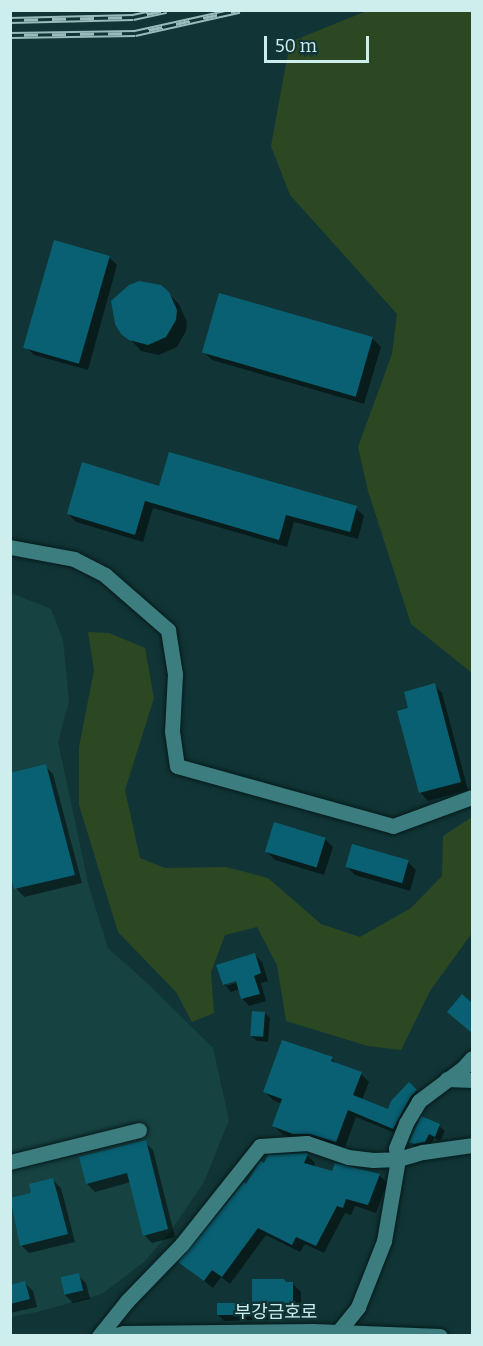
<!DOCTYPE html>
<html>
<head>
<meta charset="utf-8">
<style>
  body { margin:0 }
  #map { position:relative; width:483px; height:1346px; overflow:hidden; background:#113536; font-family:Bitter,"Noto Sans KR",serif }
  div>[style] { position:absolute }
  .built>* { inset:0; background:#174242 }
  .green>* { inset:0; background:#2c4823 }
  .shadow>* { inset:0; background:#0007 }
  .building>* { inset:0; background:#096073; transform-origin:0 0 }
  .roads { filter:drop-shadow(0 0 2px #061a1b) drop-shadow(0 0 2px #061a1b) }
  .minor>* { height:15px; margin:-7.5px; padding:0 7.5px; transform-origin:7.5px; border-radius:7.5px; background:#3c7e80 }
  .rail>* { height:7px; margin-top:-3.5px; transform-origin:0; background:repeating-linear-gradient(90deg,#113536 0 14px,#9abbbb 0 28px); box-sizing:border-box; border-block:2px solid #9abbbb }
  span { translate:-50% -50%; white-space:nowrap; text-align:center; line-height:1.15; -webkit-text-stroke:5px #113536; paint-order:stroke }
  .street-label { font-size:18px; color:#ceeeee }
  .frame { position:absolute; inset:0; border:12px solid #ceeeee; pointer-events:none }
  .scale { position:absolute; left:264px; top:36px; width:105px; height:27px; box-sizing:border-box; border:3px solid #ceeeee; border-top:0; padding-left:8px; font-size:18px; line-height:21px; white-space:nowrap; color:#ceeeee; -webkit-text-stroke:4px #113536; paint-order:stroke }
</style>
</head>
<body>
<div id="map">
  <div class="built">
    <i style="clip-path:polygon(11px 593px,51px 609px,63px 640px,69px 701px,58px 742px,89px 887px,108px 948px,148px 984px,213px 1048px,229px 1120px,204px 1182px,170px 1232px,145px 1261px,102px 1294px,37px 1312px,11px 1317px)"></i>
  </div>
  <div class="green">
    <i style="clip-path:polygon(369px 10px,472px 11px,472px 673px,411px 624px,368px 491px,358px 447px,392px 354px,397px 314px,290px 195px,271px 146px,290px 42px)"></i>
    <i style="clip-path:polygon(88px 632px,109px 633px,145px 648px,154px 698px,125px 790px,140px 858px,165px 868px,226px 867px,268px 878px,321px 924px,360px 937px,411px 908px,442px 876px,443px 836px,472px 817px,472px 933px,430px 991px,401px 1050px,368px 1046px,286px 1021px,277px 965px,257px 927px,225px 935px,211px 972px,214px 1013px,192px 1022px,176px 992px,118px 932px,79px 805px,79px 747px,94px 670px)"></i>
  </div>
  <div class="shadow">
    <i style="clip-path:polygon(109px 257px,117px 265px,88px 370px,34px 355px,26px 347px)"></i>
    <i style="clip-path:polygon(168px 293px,179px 304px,187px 322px,186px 331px,177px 347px,159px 355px,141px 351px,130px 339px)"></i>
    <i style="clip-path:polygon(220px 295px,373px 339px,381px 347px,364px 404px,212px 360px,204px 352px)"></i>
    <i style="clip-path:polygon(160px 488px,356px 508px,364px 516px,358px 539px,294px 522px,287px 547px,153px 508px,143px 542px,76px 522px,68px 514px)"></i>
    <i style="clip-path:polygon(434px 685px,442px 693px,468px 790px,428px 801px,420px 792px,410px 709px)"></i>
    <i style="clip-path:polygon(45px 766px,53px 774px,82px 883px,24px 897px,16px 888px)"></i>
    <i style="clip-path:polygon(325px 839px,333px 847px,324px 875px,275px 860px,267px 852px)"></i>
    <i style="clip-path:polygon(408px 862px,416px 870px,410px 891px,355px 875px,347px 867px)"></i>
    <i style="clip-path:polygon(evenodd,254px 954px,262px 962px,268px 981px,261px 983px,266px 1001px,249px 1006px,242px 998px,239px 989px,231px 992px,224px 984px,254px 954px,242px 978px,243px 981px,226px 986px,226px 983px,242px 978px)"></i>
    <i style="clip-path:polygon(265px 1013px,270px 1018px,268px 1042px,257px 1041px,251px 1036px)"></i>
    <i style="clip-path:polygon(332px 1059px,338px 1065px,361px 1074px,369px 1082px,362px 1100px,388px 1111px,409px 1084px,424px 1099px,402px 1136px,356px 1117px,344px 1150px,302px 1142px,282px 1134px,274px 1126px,282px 1104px,273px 1100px,265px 1092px)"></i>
    <i style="clip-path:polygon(439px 1126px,445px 1131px,440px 1141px,434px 1138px,430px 1147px,416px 1147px,411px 1142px)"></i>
    <i style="clip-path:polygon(145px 1142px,153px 1150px,175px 1237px,152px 1243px,144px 1235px,131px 1182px,95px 1192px,87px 1184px)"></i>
    <i style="clip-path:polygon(307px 1155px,315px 1163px,313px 1168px,333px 1173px,379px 1175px,387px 1183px,376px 1213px,355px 1206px,351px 1215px,345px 1213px,324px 1253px,305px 1244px,300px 1252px,266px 1235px,230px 1284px,221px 1277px,213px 1288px,180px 1262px,265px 1165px)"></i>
    <i style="clip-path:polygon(53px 1180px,61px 1188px,75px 1242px,29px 1253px,21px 1245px,10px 1199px,33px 1194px)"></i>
    <i style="clip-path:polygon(78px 1275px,86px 1283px,90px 1299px,73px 1303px,65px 1295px)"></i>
    <i style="clip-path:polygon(25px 1283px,33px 1291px,37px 1307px,10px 1313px,10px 1286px)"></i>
    <i style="clip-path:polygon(287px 1284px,293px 1284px,301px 1292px,301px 1320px,262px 1320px,252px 1310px,252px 1320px,224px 1321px,218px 1315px,246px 1304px,254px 1312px)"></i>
  </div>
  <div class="building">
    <i style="left:54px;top:240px;width:58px;height:112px;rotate:16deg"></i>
    <i style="clip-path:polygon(139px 281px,161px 285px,169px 292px,177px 310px,176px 320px,166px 337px,148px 345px,129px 340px,121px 334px,115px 324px,111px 301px,129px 285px)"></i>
    <i style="left:219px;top:293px;width:160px;height:62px;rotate:16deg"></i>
    <i style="clip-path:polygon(169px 452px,357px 506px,350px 532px,286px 515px,279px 540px,145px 501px,135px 535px,67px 514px,82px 462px,159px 486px)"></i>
    <i style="clip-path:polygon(435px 683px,461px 782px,419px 793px,397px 711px,408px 708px,404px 692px)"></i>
    <i style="clip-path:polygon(46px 764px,75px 875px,14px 889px,10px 872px,10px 773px)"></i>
    <i style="left:274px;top:822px;width:54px;height:31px;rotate:17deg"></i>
    <i style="left:352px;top:844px;width:59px;height:24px;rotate:16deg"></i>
    <i style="clip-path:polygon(255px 953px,261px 973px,254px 976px,260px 994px,241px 999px,236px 981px,223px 985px,216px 965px)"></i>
    <i style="clip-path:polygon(462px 994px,472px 1003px,472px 1033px,447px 1012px)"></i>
    <i style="left:252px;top:1011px;width:13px;height:25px;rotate:4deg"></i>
    <i style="clip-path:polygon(282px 1040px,333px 1057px,331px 1061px,362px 1072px,353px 1095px,388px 1109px,391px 1101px,409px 1082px,417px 1090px,411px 1096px,393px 1129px,348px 1110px,336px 1142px,310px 1134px,293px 1134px,272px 1126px,282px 1099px,263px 1092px)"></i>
    <i style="clip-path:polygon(421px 1116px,440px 1124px,435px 1137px,429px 1134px,425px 1142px,414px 1144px,409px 1142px)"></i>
    <i style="clip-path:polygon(146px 1140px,168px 1229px,143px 1236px,127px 1173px,86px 1184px,79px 1157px)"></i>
    <i style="clip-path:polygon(306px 1153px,308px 1154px,304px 1163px,332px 1171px,335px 1163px,380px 1174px,368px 1205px,346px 1199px,343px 1208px,337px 1206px,316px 1246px,296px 1237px,292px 1245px,258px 1228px,222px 1277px,212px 1270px,204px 1281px,178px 1262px,244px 1182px,246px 1184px,260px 1161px,264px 1163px,268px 1155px)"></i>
    <i style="clip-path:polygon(53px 1178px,68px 1234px,20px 1246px,10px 1198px,31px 1193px,29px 1184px)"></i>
    <i style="left:79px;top:1273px;width:18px;height:19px;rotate:77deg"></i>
    <i style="clip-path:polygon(252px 1279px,284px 1279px,286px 1282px,293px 1282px,293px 1313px,252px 1313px)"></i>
    <i style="clip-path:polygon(25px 1281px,30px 1299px,10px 1304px,10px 1285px)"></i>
    <i style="left:247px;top:1303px;width:12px;height:30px;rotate:90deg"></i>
  </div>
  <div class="roads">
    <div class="minor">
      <i style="left:10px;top:547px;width:65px;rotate:10.6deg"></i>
      <i style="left:74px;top:559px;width:35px;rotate:27deg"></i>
      <i style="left:105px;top:575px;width:84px;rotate:41.1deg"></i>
      <i style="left:168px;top:630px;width:45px;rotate:81deg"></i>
      <i style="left:175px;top:674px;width:57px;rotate:93deg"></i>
      <i style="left:172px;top:731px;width:35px;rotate:82deg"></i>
      <i style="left:177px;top:766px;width:224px;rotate:15.5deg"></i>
      <i style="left:393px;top:826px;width:84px;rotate:-20.2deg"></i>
      <i style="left:447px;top:1079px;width:25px;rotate:2deg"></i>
      <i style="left:10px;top:1162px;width:133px;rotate:-13.9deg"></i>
      <i style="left:338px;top:1332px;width:32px;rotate:-51deg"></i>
      <i style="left:358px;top:1307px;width:71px;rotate:-68.5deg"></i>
      <i style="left:384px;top:1241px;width:83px;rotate:-80.3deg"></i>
      <i style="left:398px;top:1159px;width:11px;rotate:-100deg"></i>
      <i style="left:396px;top:1148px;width:27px;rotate:-68deg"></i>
      <i style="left:406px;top:1123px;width:26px;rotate:-59deg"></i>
      <i style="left:419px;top:1101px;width:55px;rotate:-36.9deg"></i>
      <i style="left:463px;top:1068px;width:13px;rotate:-48deg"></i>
      <i style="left:99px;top:1336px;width:45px;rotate:-51.3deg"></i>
      <i style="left:127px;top:1301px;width:79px;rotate:-46deg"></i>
      <i style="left:182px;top:1244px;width:125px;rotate:-51.5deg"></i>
      <i style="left:260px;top:1146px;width:47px;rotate:-3.7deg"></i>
      <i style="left:307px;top:1143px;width:43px;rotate:18.9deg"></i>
      <i style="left:348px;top:1157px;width:25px;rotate:7deg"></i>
      <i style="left:373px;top:1160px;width:25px;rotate:-2deg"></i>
      <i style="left:398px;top:1159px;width:26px;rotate:-16deg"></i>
      <i style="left:423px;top:1152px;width:49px;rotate:-8.1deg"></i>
      <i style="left:112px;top:1336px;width:12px;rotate:-14deg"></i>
      <i style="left:124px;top:1333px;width:189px;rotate:-0.6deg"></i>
      <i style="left:313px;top:1331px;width:127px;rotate:2.3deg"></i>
    </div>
  </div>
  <div class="rail">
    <i style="left:10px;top:20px;width:123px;rotate:-1.4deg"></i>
    <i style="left:133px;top:17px;width:34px;rotate:-12deg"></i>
    <i style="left:10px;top:35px;width:125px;rotate:-0.9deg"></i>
    <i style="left:135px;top:33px;width:107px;rotate:-12.5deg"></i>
  </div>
  <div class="street-label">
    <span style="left:276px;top:1312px">부강금호로</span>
  </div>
  <div class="frame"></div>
  <div class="scale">50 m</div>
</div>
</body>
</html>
